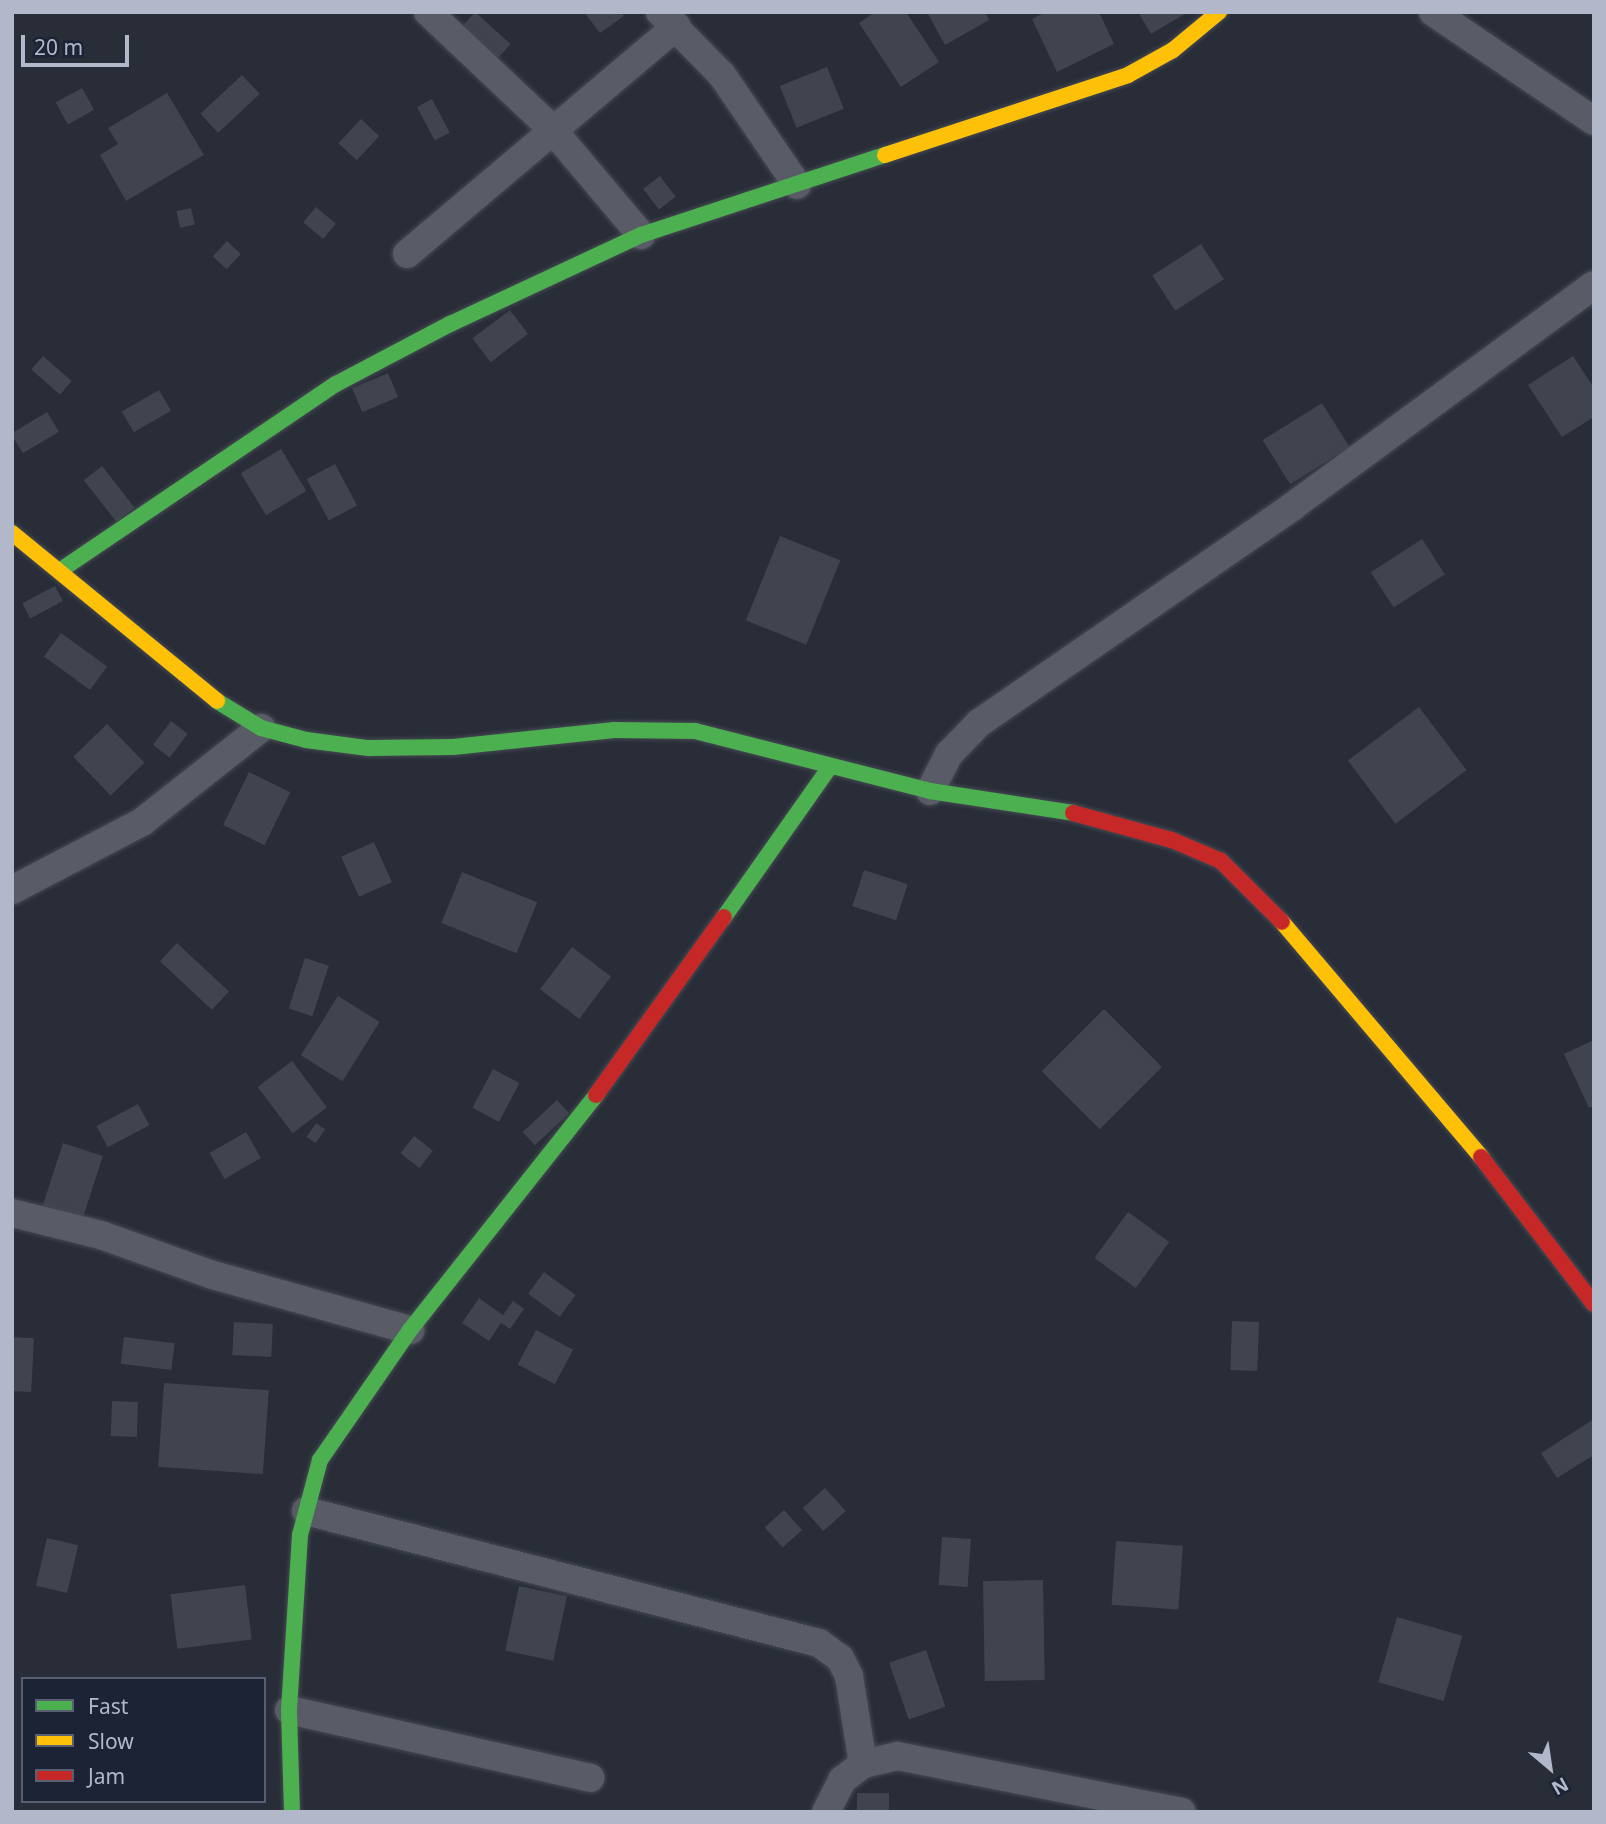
<!DOCTYPE html>
<html>
<head>
<meta charset="utf-8">
<style>
  body { margin:0 }
  #map { position:relative; width:1606px; height:1824px; overflow:hidden; background:#282d38; font-family:"Noto Sans",sans-serif }
  div>[style] { position:absolute }
  .building>* { inset:0; background:#40444e; transform-origin:0 0 }
  .roads { filter:drop-shadow(0 0 2px #454951) drop-shadow(0 0 2px #454951) }
  .street>* { height:28px; margin:-14px; padding:0 14px; transform-origin:14px; border-radius:14px; background:#595c66 }
  .fast>* { height:16px; margin:-8px; padding:0 8px; transform-origin:8px; border-radius:8px; background:#4caf50 }
  .slow>* { height:16px; margin:-8px; padding:0 8px; transform-origin:8px; border-radius:8px; background:#ffc107 }
  .jam>* { height:16px; margin:-8px; padding:0 8px; transform-origin:8px; border-radius:8px; background:#c62828 }
  span { translate:-50% -50%; white-space:nowrap; text-align:center; line-height:1.15; -webkit-text-stroke:5px #1b2334; paint-order:stroke }
  .frame { position:absolute; inset:0; border:14px solid #b2b8ca; pointer-events:none }
  .legend { position:absolute; left:21px; top:1677px; width:245px; height:126px; box-sizing:border-box; background:#1b2334; border:2px solid #575f70; margin:0; padding:9px 12px; list-style:none; font-size:21px; color:#b2b8ca }
  .legend li { display:flex; align-items:center; gap:14px; height:35px }
  .legend b { width:35px; border:2px solid #575f70 }
  .north { position:absolute; left:1515px; top:1733px; width:70px; height:70px; -webkit-text-stroke:5px #1b2334; paint-order:stroke; rotate:151deg; font-size:19px; font-weight:700; line-height:28px; text-align:center; color:#b2b8ca }
  .north::after { content:''; display:block; margin:auto; width:24px; height:32px; background:#b2b8ca; clip-path:polygon(50% 0,100% 100%,50% 72%,0 100%) }
  .scale { position:absolute; left:21px; top:35px; width:108px; height:32px; box-sizing:border-box; border:4px solid #b2b8ca; border-top:0; padding-left:9px; font-size:21px; line-height:24px; white-space:nowrap; color:#b2b8ca; -webkit-text-stroke:5px #1b2334; paint-order:stroke }
</style>
</head>
<body>
<div id="map">
  <div class="building">
    <i style="left:475px;top:12px;width:48px;height:24px;rotate:42deg"></i>
    <i style="clip-path:polygon(584px 12px,621px 12px,624px 16px,600px 33px)"></i>
    <i style="clip-path:polygon(875px 12px,906px 12px,939px 62px,901px 87px,859px 23px)"></i>
    <i style="clip-path:polygon(927px 12px,985px 12px,989px 20px,945px 45px)"></i>
    <i style="clip-path:polygon(1046px 12px,1099px 12px,1114px 44px,1057px 72px,1032px 19px)"></i>
    <i style="clip-path:polygon(1138px 12px,1188px 12px,1151px 34px)"></i>
    <i style="left:827px;top:67px;width:45px;height:51px;rotate:68deg"></i>
    <i style="left:242px;top:75px;width:26px;height:57px;rotate:47deg"></i>
    <i style="left:82px;top:88px;width:25px;height:30px;rotate:61deg"></i>
    <i style="clip-path:polygon(167px 93px,204px 155px,126px 201px,100px 155px,118px 144px,108px 128px)"></i>
    <i style="left:432px;top:99px;width:38px;height:17px;rotate:62deg"></i>
    <i style="left:361px;top:119px;width:25px;height:33px;rotate:43deg"></i>
    <i style="left:660px;top:176px;width:26px;height:21px;rotate:53deg"></i>
    <i style="left:316px;top:207px;width:26px;height:20px;rotate:40deg"></i>
    <i style="left:191px;top:208px;width:17px;height:15px;rotate:77deg"></i>
    <i style="left:227px;top:241px;width:19px;height:21px;rotate:43deg"></i>
    <i style="left:1201px;top:244px;width:42px;height:58px;rotate:57deg"></i>
    <i style="left:510px;top:310px;width:30px;height:47px;rotate:53deg"></i>
    <i style="left:43px;top:356px;width:38px;height:18px;rotate:41deg"></i>
    <i style="clip-path:polygon(1573px 356px,1594px 388px,1594px 417px,1562px 437px,1528px 385px)"></i>
    <i style="left:388px;top:373px;width:26px;height:39px;rotate:67deg"></i>
    <i style="left:159px;top:390px;width:24px;height:43px;rotate:60deg"></i>
    <i style="left:1322px;top:403px;width:52px;height:70px;rotate:58deg"></i>
    <i style="left:47px;top:412px;width:23px;height:42px;rotate:59deg"></i>
    <i style="left:281px;top:449px;width:49px;height:47px;rotate:59deg"></i>
    <i style="left:335px;top:464px;width:47px;height:32px;rotate:62deg"></i>
    <i style="left:102px;top:466px;width:53px;height:23px;rotate:52deg"></i>
    <i style="left:780px;top:536px;width:65px;height:91px;rotate:22deg"></i>
    <i style="left:1422px;top:539px;width:42px;height:61px;rotate:57deg"></i>
    <i style="left:55px;top:586px;width:17px;height:37px;rotate:62deg"></i>
    <i style="left:61px;top:633px;width:57px;height:29px;rotate:36deg"></i>
    <i style="left:1419px;top:707px;width:79px;height:89px;rotate:53deg"></i>
    <i style="left:171px;top:721px;width:21px;height:30px;rotate:37deg"></i>
    <i style="left:107px;top:724px;width:54px;height:47px;rotate:46deg"></i>
    <i style="left:249px;top:772px;width:46px;height:59px;rotate:26deg"></i>
    <i style="left:374px;top:842px;width:44px;height:36px;rotate:66deg"></i>
    <i style="left:864px;top:870px;width:46px;height:38px;rotate:18deg"></i>
    <i style="left:462px;top:872px;width:81px;height:55px;rotate:22deg"></i>
    <i style="left:177px;top:943px;width:71px;height:25px;rotate:43deg"></i>
    <i style="left:572px;top:947px;width:49px;height:53px;rotate:37deg"></i>
    <i style="left:305px;top:958px;width:25px;height:53px;rotate:18deg"></i>
    <i style="left:338px;top:996px;width:49px;height:70px;rotate:32deg"></i>
    <i style="left:1104px;top:1009px;width:82px;height:88px;rotate:45deg"></i>
    <i style="clip-path:polygon(1594px 1040px,1594px 1106px,1589px 1108px,1564px 1054px)"></i>
    <i style="left:292px;top:1061px;width:58px;height:43px;rotate:53deg"></i>
    <i style="left:493px;top:1069px;width:30px;height:44px;rotate:28deg"></i>
    <i style="left:557px;top:1100px;width:18px;height:47px;rotate:47deg"></i>
    <i style="left:138px;top:1104px;width:24px;height:47px;rotate:62deg"></i>
    <i style="left:316px;top:1123px;width:11px;height:17px;rotate:34deg"></i>
    <i style="left:246px;top:1132px;width:30px;height:42px;rotate:60deg"></i>
    <i style="left:414px;top:1136px;width:24px;height:22px;rotate:38deg"></i>
    <i style="left:63px;top:1143px;width:42px;height:75px;rotate:18deg"></i>
    <i style="left:1128px;top:1212px;width:51px;height:57px;rotate:36deg"></i>
    <i style="left:544px;top:1272px;width:39px;height:27px;rotate:36deg"></i>
    <i style="clip-path:polygon(479px 1298px,503px 1315px,513px 1301px,524px 1309px,510px 1329px,501px 1323px,489px 1341px,462px 1323px)"></i>
    <i style="left:1232px;top:1321px;width:27px;height:49px;rotate:2deg"></i>
    <i style="left:234px;top:1322px;width:39px;height:33px;rotate:3deg"></i>
    <i style="left:536px;top:1330px;width:42px;height:39px;rotate:28deg"></i>
    <i style="left:12px;top:1337px;width:22px;height:54px;rotate:3deg"></i>
    <i style="left:124px;top:1337px;width:51px;height:27px;rotate:7deg"></i>
    <i style="left:164px;top:1383px;width:105px;height:84px;rotate:4deg"></i>
    <i style="left:112px;top:1401px;width:26px;height:35px;rotate:2deg"></i>
    <i style="clip-path:polygon(1594px 1419px,1594px 1455px,1557px 1478px,1541px 1453px)"></i>
    <i style="left:825px;top:1488px;width:31px;height:30px;rotate:48deg"></i>
    <i style="left:784px;top:1510px;width:27px;height:26px;rotate:48deg"></i>
    <i style="left:942px;top:1537px;width:29px;height:48px;rotate:4deg"></i>
    <i style="left:47px;top:1538px;width:32px;height:49px;rotate:13deg"></i>
    <i style="left:1116px;top:1541px;width:67px;height:64px;rotate:4deg"></i>
    <i style="left:1043px;top:1580px;width:100px;height:60px;rotate:89deg"></i>
    <i style="left:245px;top:1585px;width:55px;height:75px;rotate:83deg"></i>
    <i style="left:519px;top:1586px;width:49px;height:66px;rotate:12deg"></i>
    <i style="left:1397px;top:1617px;width:68px;height:68px;rotate:16deg"></i>
    <i style="left:926px;top:1650px;width:60px;height:39px;rotate:71deg"></i>
    <i style="left:857px;top:1793px;width:32px;height:19px"></i>
  </div>
  <div class="roads">
    <div class="street">
      <i style="left:428px;top:12px;width:169px;rotate:43.3deg"></i>
      <i style="left:551px;top:128px;width:140px;rotate:49.9deg"></i>
      <i style="left:660px;top:12px;width:88px;rotate:45.5deg"></i>
      <i style="left:722px;top:75px;width:133px;rotate:55.7deg"></i>
      <i style="left:1433px;top:12px;width:194px;rotate:34.1deg"></i>
      <i style="left:407px;top:254px;width:353px;rotate:-40.2deg"></i>
      <i style="left:930px;top:791px;width:42px;rotate:-62.8deg"></i>
      <i style="left:949px;top:754px;width:43px;rotate:-45.9deg"></i>
      <i style="left:979px;top:723px;width:382px;rotate:-34.6deg"></i>
      <i style="left:1293px;top:506px;width:373px;rotate:-36.3deg"></i>
      <i style="left:12px;top:890px;width:147px;rotate:-27.6deg"></i>
      <i style="left:142px;top:822px;width:152px;rotate:-38.3deg"></i>
      <i style="left:12px;top:1213px;width:92px;rotate:13.9deg"></i>
      <i style="left:101px;top:1235px;width:119px;rotate:19.7deg"></i>
      <i style="left:213px;top:1275px;width:205px;rotate:15.6deg"></i>
      <i style="left:306px;top:1511px;width:530px;rotate:14.43deg"></i>
      <i style="left:819px;top:1643px;width:26px;rotate:36deg"></i>
      <i style="left:840px;top:1658px;width:20px;rotate:63deg"></i>
      <i style="left:849px;top:1676px;width:89px;rotate:81deg"></i>
      <i style="left:289px;top:1710px;width:309px;rotate:12.7deg"></i>
      <i style="left:826px;top:1812px;width:36px;rotate:-63deg"></i>
      <i style="left:842px;top:1780px;width:26px;rotate:-37deg"></i>
      <i style="left:863px;top:1764px;width:35px;rotate:-13deg"></i>
      <i style="left:897px;top:1756px;width:290px;rotate:11.1deg"></i>
    </div>
    <div class="fast">
      <i style="left:61px;top:570px;width:332px;rotate:-34.1deg"></i>
      <i style="left:336px;top:384px;width:129px;rotate:-27.8deg"></i>
      <i style="left:450px;top:324px;width:211px;rotate:-25deg"></i>
      <i style="left:641px;top:235px;width:257px;rotate:-18.2deg"></i>
      <i style="left:217px;top:701px;width:52px;rotate:31.5deg"></i>
      <i style="left:261px;top:728px;width:47px;rotate:14.9deg"></i>
      <i style="left:306px;top:740px;width:63px;rotate:7.4deg"></i>
      <i style="left:368px;top:748px;width:85px;rotate:-0.7deg"></i>
      <i style="left:453px;top:747px;width:162px;rotate:-6deg"></i>
      <i style="left:614px;top:730px;width:81px;rotate:0.7deg"></i>
      <i style="left:695px;top:731px;width:243px;rotate:14.3deg"></i>
      <i style="left:930px;top:791px;width:145px;rotate:8.7deg"></i>
      <i style="left:724px;top:917px;width:182px;rotate:-54.8deg"></i>
      <i style="left:292px;top:1812px;width:102px;rotate:-91.7deg"></i>
      <i style="left:289px;top:1710px;width:175px;rotate:-86.4deg"></i>
      <i style="left:300px;top:1535px;width:78px;rotate:-75.1deg"></i>
      <i style="left:320px;top:1460px;width:158px;rotate:-55.3deg"></i>
      <i style="left:410px;top:1330px;width:300px;rotate:-51.6deg"></i>
    </div>
    <div class="slow">
      <i style="left:885px;top:155px;width:256px;rotate:-18.2deg"></i>
      <i style="left:1128px;top:75px;width:51px;rotate:-29.1deg"></i>
      <i style="left:1173px;top:50px;width:60px;rotate:-39.6deg"></i>
      <i style="left:12px;top:533px;width:265px;rotate:39.3deg"></i>
      <i style="left:1282px;top:922px;width:308px;rotate:49.7deg"></i>
    </div>
    <div class="jam">
      <i style="left:1073px;top:813px;width:103px;rotate:15.3deg"></i>
      <i style="left:1172px;top:840px;width:53px;rotate:23.2deg"></i>
      <i style="left:1221px;top:861px;width:86px;rotate:45deg"></i>
      <i style="left:596px;top:1095px;width:219px;rotate:-54.3deg"></i>
      <i style="left:1481px;top:1157px;width:185px;rotate:52.5deg"></i>
    </div>
  </div>
  <div class="frame"></div>
  <ul class="legend">
  <li><b style="height:9px;background:#4caf50"></b>Fast</li>
  <li><b style="height:9px;background:#ffc107"></b>Slow</li>
  <li><b style="height:9px;background:#c62828"></b>Jam</li>
  </ul>
  <div class="north">N</div>
  <div class="scale">20 m</div>
</div>
</body>
</html>
